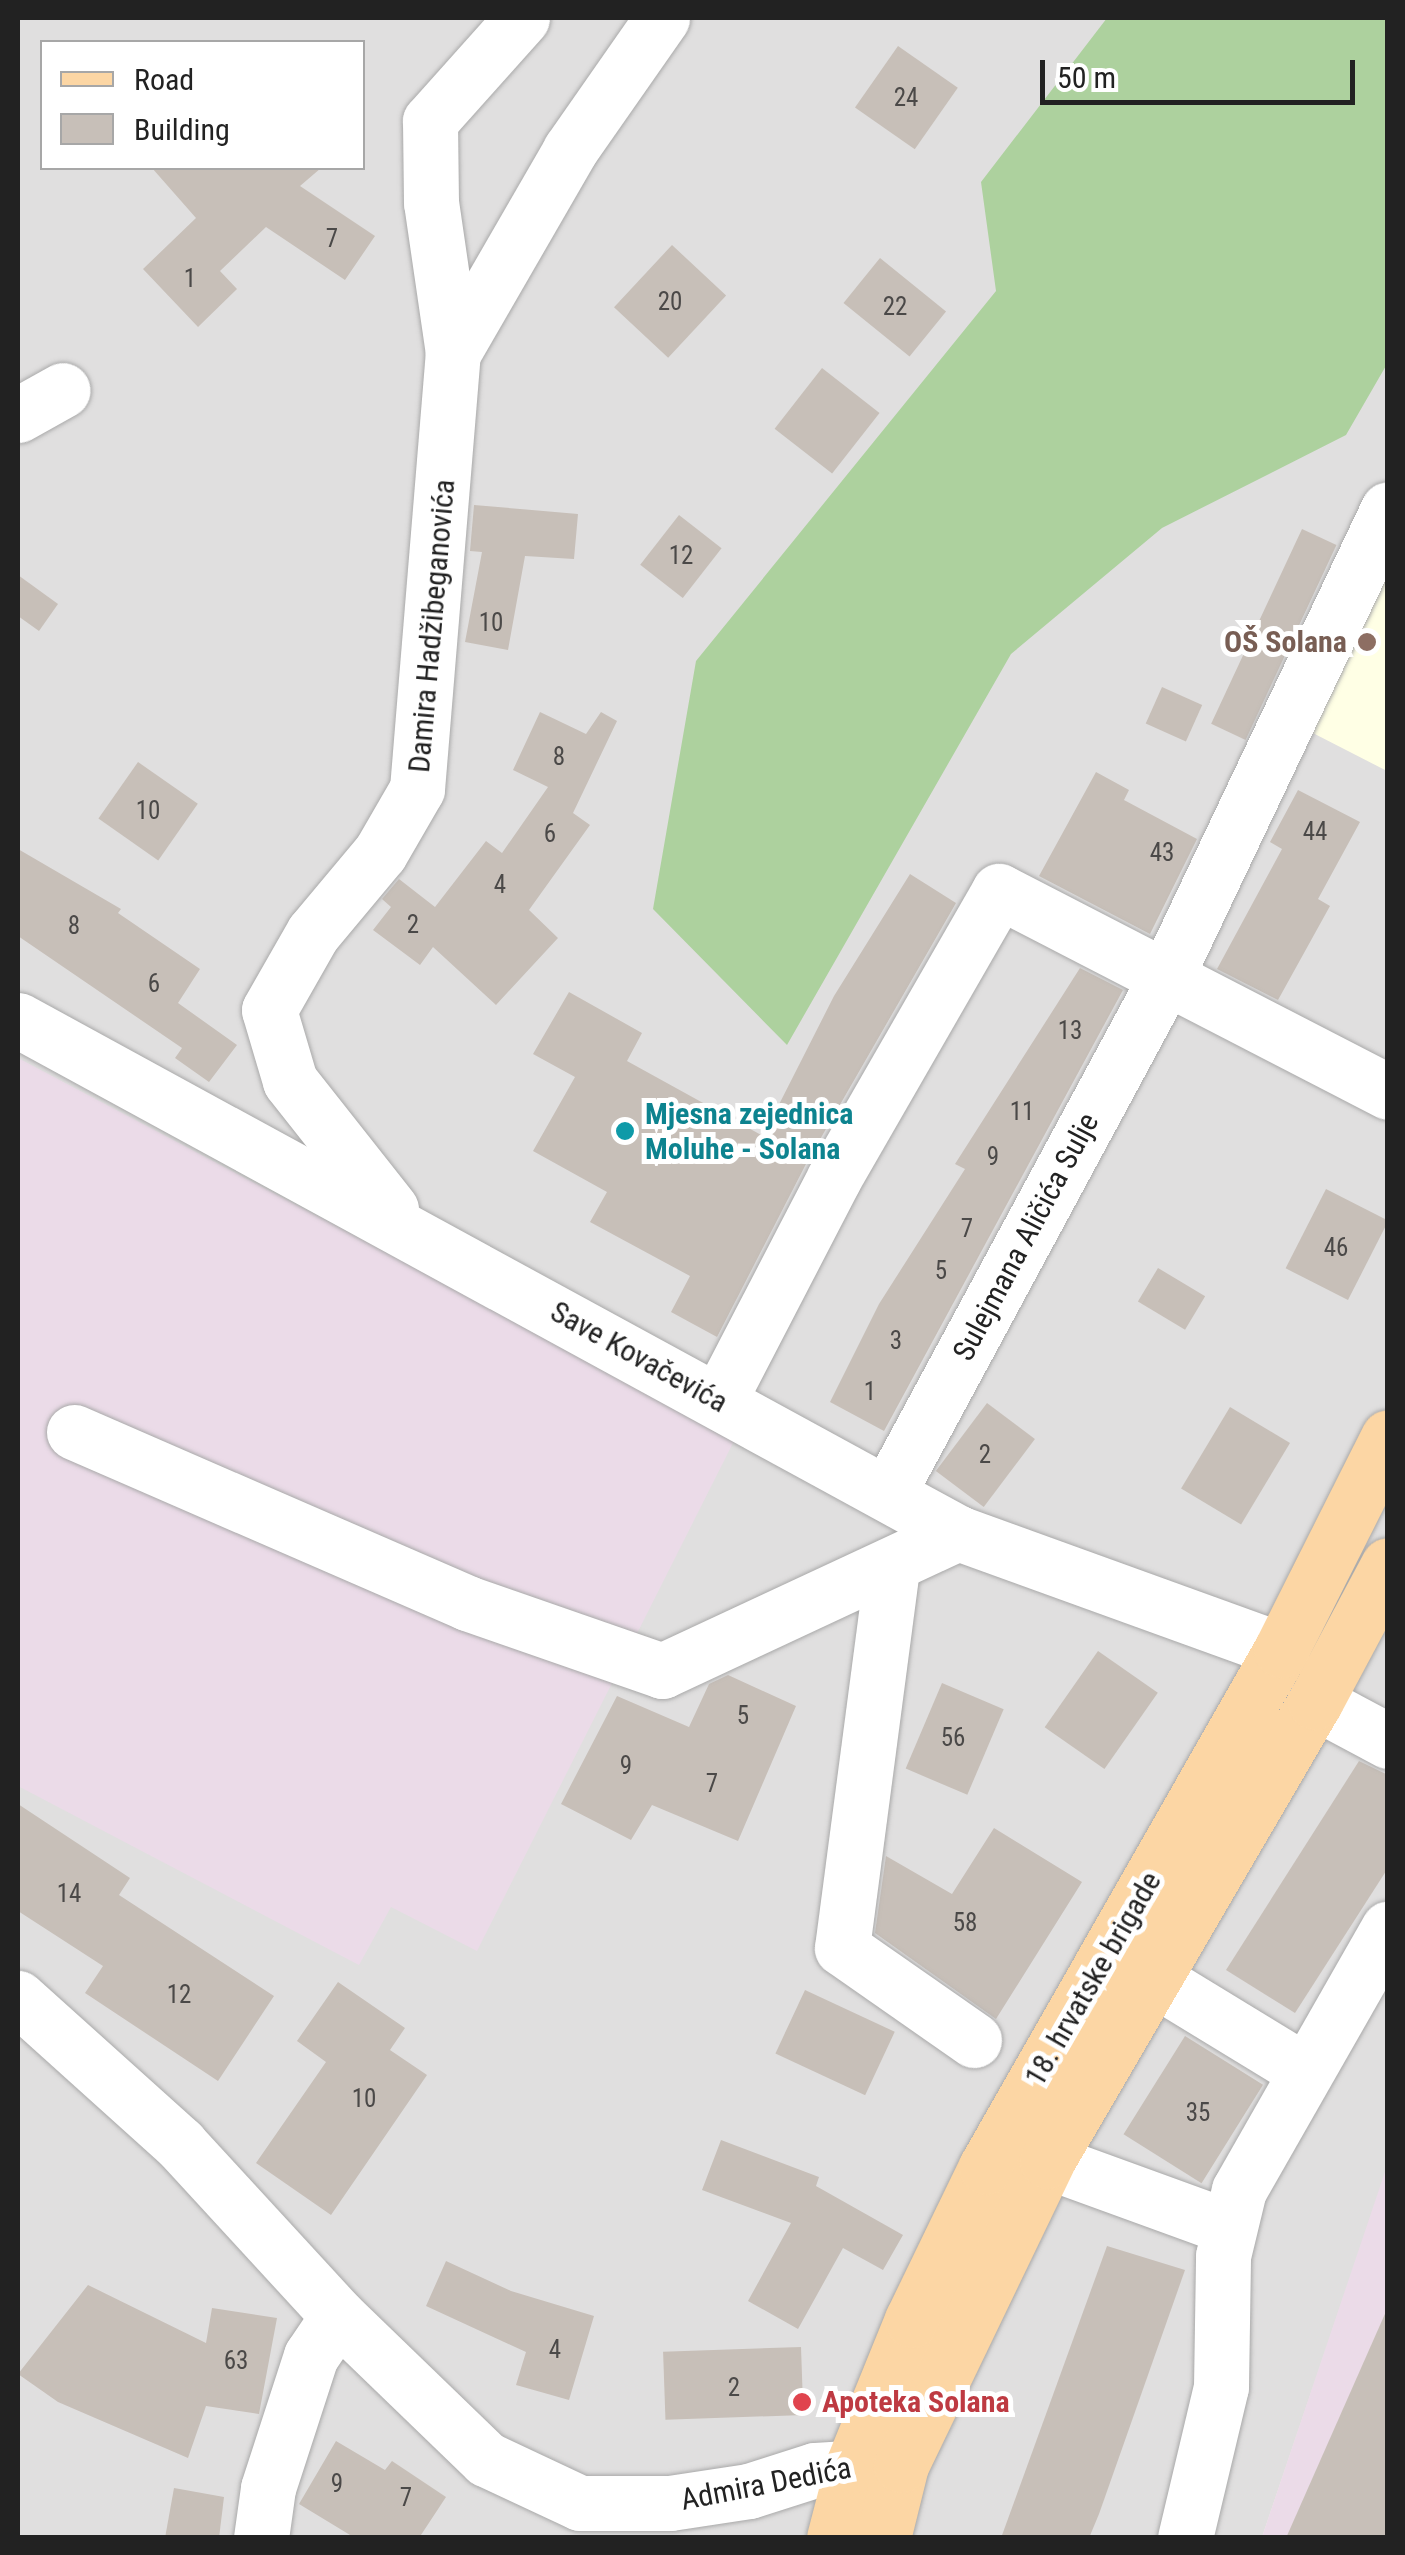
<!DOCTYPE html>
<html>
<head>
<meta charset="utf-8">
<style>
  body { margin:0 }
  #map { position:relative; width:1405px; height:2555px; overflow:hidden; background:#f2efe9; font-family:"Roboto Condensed",sans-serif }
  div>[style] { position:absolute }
  .residential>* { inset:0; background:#e0dfdf }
  .industrial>* { inset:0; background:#ebdbe8 }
  .education>* { inset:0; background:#ffffe5 }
  .forest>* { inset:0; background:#add19e }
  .building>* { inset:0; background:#c7bfb8; transform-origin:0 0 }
  .roads { filter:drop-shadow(0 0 2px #a9a9a9) drop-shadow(0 0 2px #a9a9a9) }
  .minor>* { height:55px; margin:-27.5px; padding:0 27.5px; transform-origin:27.5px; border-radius:27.5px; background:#fff }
  .major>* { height:55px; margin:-27.5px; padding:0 27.5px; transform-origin:27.5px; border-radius:27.5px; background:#fcd6a4 }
  .dots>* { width:28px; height:28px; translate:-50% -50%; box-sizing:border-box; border:5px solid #fff; border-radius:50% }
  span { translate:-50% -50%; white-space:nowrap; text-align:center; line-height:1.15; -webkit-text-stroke:10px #fff; paint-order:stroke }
  .number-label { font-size:25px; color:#4b4948 }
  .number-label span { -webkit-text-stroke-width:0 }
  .street-label { font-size:30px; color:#222 }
  .education-label { font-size:30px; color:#785e54; font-weight:700 }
  .right { translate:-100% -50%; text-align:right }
  .culture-label { font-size:30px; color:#0d838f; font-weight:700 }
  .left { translate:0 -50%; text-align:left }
  .health-label { font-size:30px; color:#be3a42; font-weight:700 }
  .frame { position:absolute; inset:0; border:20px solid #222; pointer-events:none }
  .legend { position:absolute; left:40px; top:40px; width:325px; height:130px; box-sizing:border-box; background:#fff; border:2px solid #a7a7a7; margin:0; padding:12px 18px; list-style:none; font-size:30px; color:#222 }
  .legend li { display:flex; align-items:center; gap:20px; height:50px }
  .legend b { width:50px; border:2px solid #a7a7a7 }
  .scale { position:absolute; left:1040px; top:60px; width:315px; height:45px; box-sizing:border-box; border:5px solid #222; border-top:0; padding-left:12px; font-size:30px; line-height:35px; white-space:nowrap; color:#222; -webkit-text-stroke:8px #fff; paint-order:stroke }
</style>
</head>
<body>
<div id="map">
  <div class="residential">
    <i style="clip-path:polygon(evenodd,18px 18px,1387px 18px,1388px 2166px,1262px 2537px,18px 2537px,18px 18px,42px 42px,362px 42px,362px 168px,42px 168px,42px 42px)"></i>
  </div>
  <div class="industrial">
    <i style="clip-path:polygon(18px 1058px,736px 1437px,477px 1951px,391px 1907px,359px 1965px,18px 1786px)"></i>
    <i style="clip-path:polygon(1387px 2166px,1387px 2537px,1262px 2537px)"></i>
  </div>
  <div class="education">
    <i style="clip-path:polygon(1387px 555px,1387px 771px,1307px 730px)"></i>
  </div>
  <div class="forest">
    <i style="clip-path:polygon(1107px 18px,1387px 18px,1387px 364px,1346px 435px,1162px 528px,1011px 654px,787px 1045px,653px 909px,696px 661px,996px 291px,981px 182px)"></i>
  </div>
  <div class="building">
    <i style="left:898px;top:46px;width:73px;height:75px;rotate:35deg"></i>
    <i style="clip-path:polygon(152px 168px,321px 168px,300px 186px,375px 236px,345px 280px,266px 227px,220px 271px,237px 289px,198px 327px,143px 269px,196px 218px)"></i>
    <i style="left:672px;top:245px;width:74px;height:85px;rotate:43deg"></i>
    <i style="left:880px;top:258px;width:85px;height:58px;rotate:39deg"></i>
    <i style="left:822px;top:368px;width:73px;height:77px;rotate:38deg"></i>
    <i style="clip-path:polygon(474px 505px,578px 514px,574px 559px,525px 556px,508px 650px,465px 642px,482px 552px,470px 551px)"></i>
    <i style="left:679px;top:515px;width:54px;height:63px;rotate:38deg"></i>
    <i style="left:1302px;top:529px;width:38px;height:215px;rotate:25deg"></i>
    <i style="clip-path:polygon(18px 575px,58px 604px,39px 631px,18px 616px)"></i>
    <i style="left:1162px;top:687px;width:44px;height:40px;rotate:24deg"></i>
    <i style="clip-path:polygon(540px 712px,586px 734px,601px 712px,617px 721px,573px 813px,590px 825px,529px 910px,558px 938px,496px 1005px,433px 947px,420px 965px,373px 930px,391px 907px,382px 899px,399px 879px,435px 907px,486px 841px,502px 853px,548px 787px,513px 770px)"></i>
    <i style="left:138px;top:762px;width:73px;height:69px;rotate:35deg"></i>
    <i style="clip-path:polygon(1096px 772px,1129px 790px,1124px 800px,1197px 839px,1150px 934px,1039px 876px)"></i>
    <i style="clip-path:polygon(1298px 790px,1360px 822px,1318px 899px,1330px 906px,1278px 1000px,1217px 969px,1282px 849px,1270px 842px)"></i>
    <i style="clip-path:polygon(18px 849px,121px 909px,118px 913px,200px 969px,178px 1003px,237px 1045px,209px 1082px,175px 1058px,182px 1048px,18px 936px)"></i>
    <i style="clip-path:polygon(910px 874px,956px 903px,807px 1162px,717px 1337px,671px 1312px,690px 1276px,590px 1222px,607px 1192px,533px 1151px,575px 1077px,533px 1054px,569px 992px,642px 1033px,627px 1061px,763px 1136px,834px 996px)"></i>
    <i style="clip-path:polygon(1080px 968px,1123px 990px,884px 1431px,830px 1402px,879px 1304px,965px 1169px,955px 1164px)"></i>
    <i style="left:1326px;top:1189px;width:70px;height:89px;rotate:27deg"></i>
    <i style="left:1158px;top:1268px;width:55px;height:39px;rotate:31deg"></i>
    <i style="left:987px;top:1403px;width:60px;height:85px;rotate:37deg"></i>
    <i style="left:1230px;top:1407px;width:70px;height:95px;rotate:31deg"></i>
    <i style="left:1098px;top:1651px;width:73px;height:93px;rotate:35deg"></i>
    <i style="clip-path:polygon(728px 1675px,796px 1706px,738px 1841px,652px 1805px,631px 1840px,561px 1804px,617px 1696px,689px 1727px,709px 1684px)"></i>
    <i style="left:942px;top:1683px;width:67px;height:93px;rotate:23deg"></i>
    <i style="clip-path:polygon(1359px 1761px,1388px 1775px,1388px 1868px,1295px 2013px,1226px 1970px)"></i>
    <i style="clip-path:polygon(18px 1804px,130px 1878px,119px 1895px,274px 1996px,218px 2081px,85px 1993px,103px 1966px,18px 1911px)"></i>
    <i style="clip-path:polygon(994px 1828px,1082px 1882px,996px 2019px,875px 1933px,886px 1856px,952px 1894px)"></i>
    <i style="clip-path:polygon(338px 1982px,405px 2028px,390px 2050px,427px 2075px,331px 2215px,256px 2163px,326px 2062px,297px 2041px)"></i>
    <i style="left:805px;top:1990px;width:99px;height:70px;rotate:25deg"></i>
    <i style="left:1185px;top:2036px;width:92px;height:116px;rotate:32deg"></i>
    <i style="clip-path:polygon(721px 2140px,819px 2177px,816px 2186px,903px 2235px,883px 2270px,843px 2248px,798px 2329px,748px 2301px,791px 2223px,702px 2190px)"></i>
    <i style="clip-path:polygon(1107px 2246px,1185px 2270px,1099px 2514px,1089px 2538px,1001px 2538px)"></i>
    <i style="clip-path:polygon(446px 2261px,511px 2291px,594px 2316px,569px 2400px,516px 2385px,526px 2352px,426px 2306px)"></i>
    <i style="clip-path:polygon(88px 2285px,206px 2343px,212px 2308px,277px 2318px,259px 2414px,206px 2406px,188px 2458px,58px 2402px,18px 2374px)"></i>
    <i style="clip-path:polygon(1388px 2307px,1388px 2538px,1286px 2538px)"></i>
    <i style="left:801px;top:2347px;width:68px;height:138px;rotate:88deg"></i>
    <i style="clip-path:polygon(336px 2441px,385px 2470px,392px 2461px,446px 2497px,419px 2538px,355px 2538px,299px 2504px)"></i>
    <i style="clip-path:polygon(174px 2488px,224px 2497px,219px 2538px,165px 2538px)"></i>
  </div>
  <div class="roads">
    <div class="minor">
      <i style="left:453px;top:353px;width:152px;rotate:-98.3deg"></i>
      <i style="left:431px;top:203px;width:82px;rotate:-90.7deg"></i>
      <i style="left:430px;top:121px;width:138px;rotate:-48.2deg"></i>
      <i style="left:18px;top:415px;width:51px;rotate:-29.1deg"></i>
      <i style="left:18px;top:1020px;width:1071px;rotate:28.62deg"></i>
      <i style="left:958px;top:1533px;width:344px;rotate:19.9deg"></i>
      <i style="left:391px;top:1209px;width:163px;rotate:-128.3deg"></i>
      <i style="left:290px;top:1081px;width:74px;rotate:-106.5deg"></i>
      <i style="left:269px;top:1010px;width:89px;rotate:-60.3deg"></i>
      <i style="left:313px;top:933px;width:104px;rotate:-50.1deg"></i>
      <i style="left:380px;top:853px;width:74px;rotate:-60deg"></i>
      <i style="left:417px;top:789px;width:437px;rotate:-85.3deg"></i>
      <i style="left:453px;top:353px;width:234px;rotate:-60deg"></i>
      <i style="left:570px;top:150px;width:161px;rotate:-55.1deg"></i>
      <i style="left:719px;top:1400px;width:250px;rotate:-62.6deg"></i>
      <i style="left:834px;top:1178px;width:331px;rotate:-60.1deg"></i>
      <i style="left:999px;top:891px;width:438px;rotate:27.3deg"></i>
      <i style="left:74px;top:1432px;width:429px;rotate:23.5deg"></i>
      <i style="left:467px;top:1603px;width:207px;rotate:19.2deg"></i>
      <i style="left:662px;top:1671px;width:327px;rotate:-25deg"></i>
      <i style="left:888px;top:1493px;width:582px;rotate:-61.67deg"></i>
      <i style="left:1164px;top:981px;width:522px;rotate:-64.61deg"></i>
      <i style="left:892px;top:1568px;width:383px;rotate:97.5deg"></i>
      <i style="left:842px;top:1948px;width:161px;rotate:34.9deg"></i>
      <i style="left:1315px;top:1702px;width:83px;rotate:28.1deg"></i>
      <i style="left:1151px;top:1977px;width:177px;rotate:31.4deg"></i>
      <i style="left:18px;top:1998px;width:218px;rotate:42deg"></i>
      <i style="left:180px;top:2144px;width:234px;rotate:47.4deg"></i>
      <i style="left:338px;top:2316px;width:206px;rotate:44deg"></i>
      <i style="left:486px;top:2459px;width:104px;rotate:25.1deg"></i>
      <i style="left:580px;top:2503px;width:90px"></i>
      <i style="left:670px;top:2503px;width:80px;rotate:-8.6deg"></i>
      <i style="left:749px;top:2491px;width:69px;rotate:-17.7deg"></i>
      <i style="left:815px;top:2470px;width:81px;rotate:-3.5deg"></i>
      <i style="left:1047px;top:2161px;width:193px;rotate:20deg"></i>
      <i style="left:261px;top:2538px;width:50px;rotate:-82deg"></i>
      <i style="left:268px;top:2488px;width:139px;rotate:-72deg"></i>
      <i style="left:311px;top:2356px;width:48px;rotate:-56deg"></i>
      <i style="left:1185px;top:2538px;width:155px;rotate:-76.6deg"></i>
      <i style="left:1221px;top:2387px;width:131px;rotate:-89.1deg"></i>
      <i style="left:1223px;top:2256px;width:68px;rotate:-76.4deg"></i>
      <i style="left:1239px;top:2190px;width:301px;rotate:-60.3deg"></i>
    </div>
    <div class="major">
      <i style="left:834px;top:2538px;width:75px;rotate:-75.4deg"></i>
      <i style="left:853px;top:2465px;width:157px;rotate:-67.9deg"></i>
      <i style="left:912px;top:2320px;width:170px;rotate:-64.2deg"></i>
      <i style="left:986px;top:2167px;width:595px;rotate:-60.29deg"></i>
      <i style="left:1281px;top:1650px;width:238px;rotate:-63.3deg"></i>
      <i style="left:883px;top:2538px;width:75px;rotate:-76.1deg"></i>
      <i style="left:901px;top:2465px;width:337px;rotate:-64.3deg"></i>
      <i style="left:1047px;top:2161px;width:532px;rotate:-59.72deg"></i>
      <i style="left:1315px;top:1702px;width:155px;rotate:-61.9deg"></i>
    </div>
  </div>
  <div class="dots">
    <i style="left:1367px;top:642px;background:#8d6e63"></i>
    <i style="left:625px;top:1131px;background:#0f9aa8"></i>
    <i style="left:802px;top:2402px;background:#e0444e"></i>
  </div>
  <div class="number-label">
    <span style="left:906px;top:98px">24</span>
    <span style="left:332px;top:239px">7</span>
    <span style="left:190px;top:279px">1</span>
    <span style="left:670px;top:302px">20</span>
    <span style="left:895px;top:307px">22</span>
    <span style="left:681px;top:556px">12</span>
    <span style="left:491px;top:623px">10</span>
    <span style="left:559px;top:757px">8</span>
    <span style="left:148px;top:811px">10</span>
    <span style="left:1315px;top:832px">44</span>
    <span style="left:550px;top:834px">6</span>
    <span style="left:1162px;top:853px">43</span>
    <span style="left:500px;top:885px">4</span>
    <span style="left:413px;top:925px">2</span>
    <span style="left:74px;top:926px">8</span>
    <span style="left:154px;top:984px">6</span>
    <span style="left:1070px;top:1031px">13</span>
    <span style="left:1022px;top:1112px">11</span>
    <span style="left:993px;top:1157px">9</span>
    <span style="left:967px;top:1229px">7</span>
    <span style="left:1336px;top:1248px">46</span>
    <span style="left:941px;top:1271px">5</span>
    <span style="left:896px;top:1341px">3</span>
    <span style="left:870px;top:1392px">1</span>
    <span style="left:985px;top:1455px">2</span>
    <span style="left:743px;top:1716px">5</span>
    <span style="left:953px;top:1738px">56</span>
    <span style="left:626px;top:1766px">9</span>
    <span style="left:712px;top:1784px">7</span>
    <span style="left:69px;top:1894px">14</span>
    <span style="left:965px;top:1923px">58</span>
    <span style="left:179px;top:1995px">12</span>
    <span style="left:364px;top:2099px">10</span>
    <span style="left:1198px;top:2113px">35</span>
    <span style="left:555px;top:2350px">4</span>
    <span style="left:236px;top:2361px">63</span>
    <span style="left:734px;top:2388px">2</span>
    <span style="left:337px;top:2484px">9</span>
    <span style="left:406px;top:2498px">7</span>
  </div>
  <div class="street-label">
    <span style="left:432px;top:626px;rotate:-85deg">Damira Hadžibeganovića</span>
    <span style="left:1026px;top:1237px;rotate:-62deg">Sulejmana Aličića Sulje</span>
    <span style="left:639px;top:1357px;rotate:29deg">Save Kovačevića</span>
    <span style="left:1093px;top:1979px;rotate:-60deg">18. hrvatske brigade</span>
    <span style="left:766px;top:2484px;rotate:-11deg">Admira Dedića</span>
  </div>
  <div class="education-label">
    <span class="right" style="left:1347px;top:642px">OŠ Solana</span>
  </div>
  <div class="culture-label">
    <span class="left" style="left:645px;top:1131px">Mjesna zejednica<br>Moluhe - Solana</span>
  </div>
  <div class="health-label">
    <span class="left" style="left:822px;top:2402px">Apoteka Solana</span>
  </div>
  <div class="frame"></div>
  <ul class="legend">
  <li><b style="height:12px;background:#fcd6a4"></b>Road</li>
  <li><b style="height:28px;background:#c7bfb8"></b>Building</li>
  </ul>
  <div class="scale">50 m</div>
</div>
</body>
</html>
